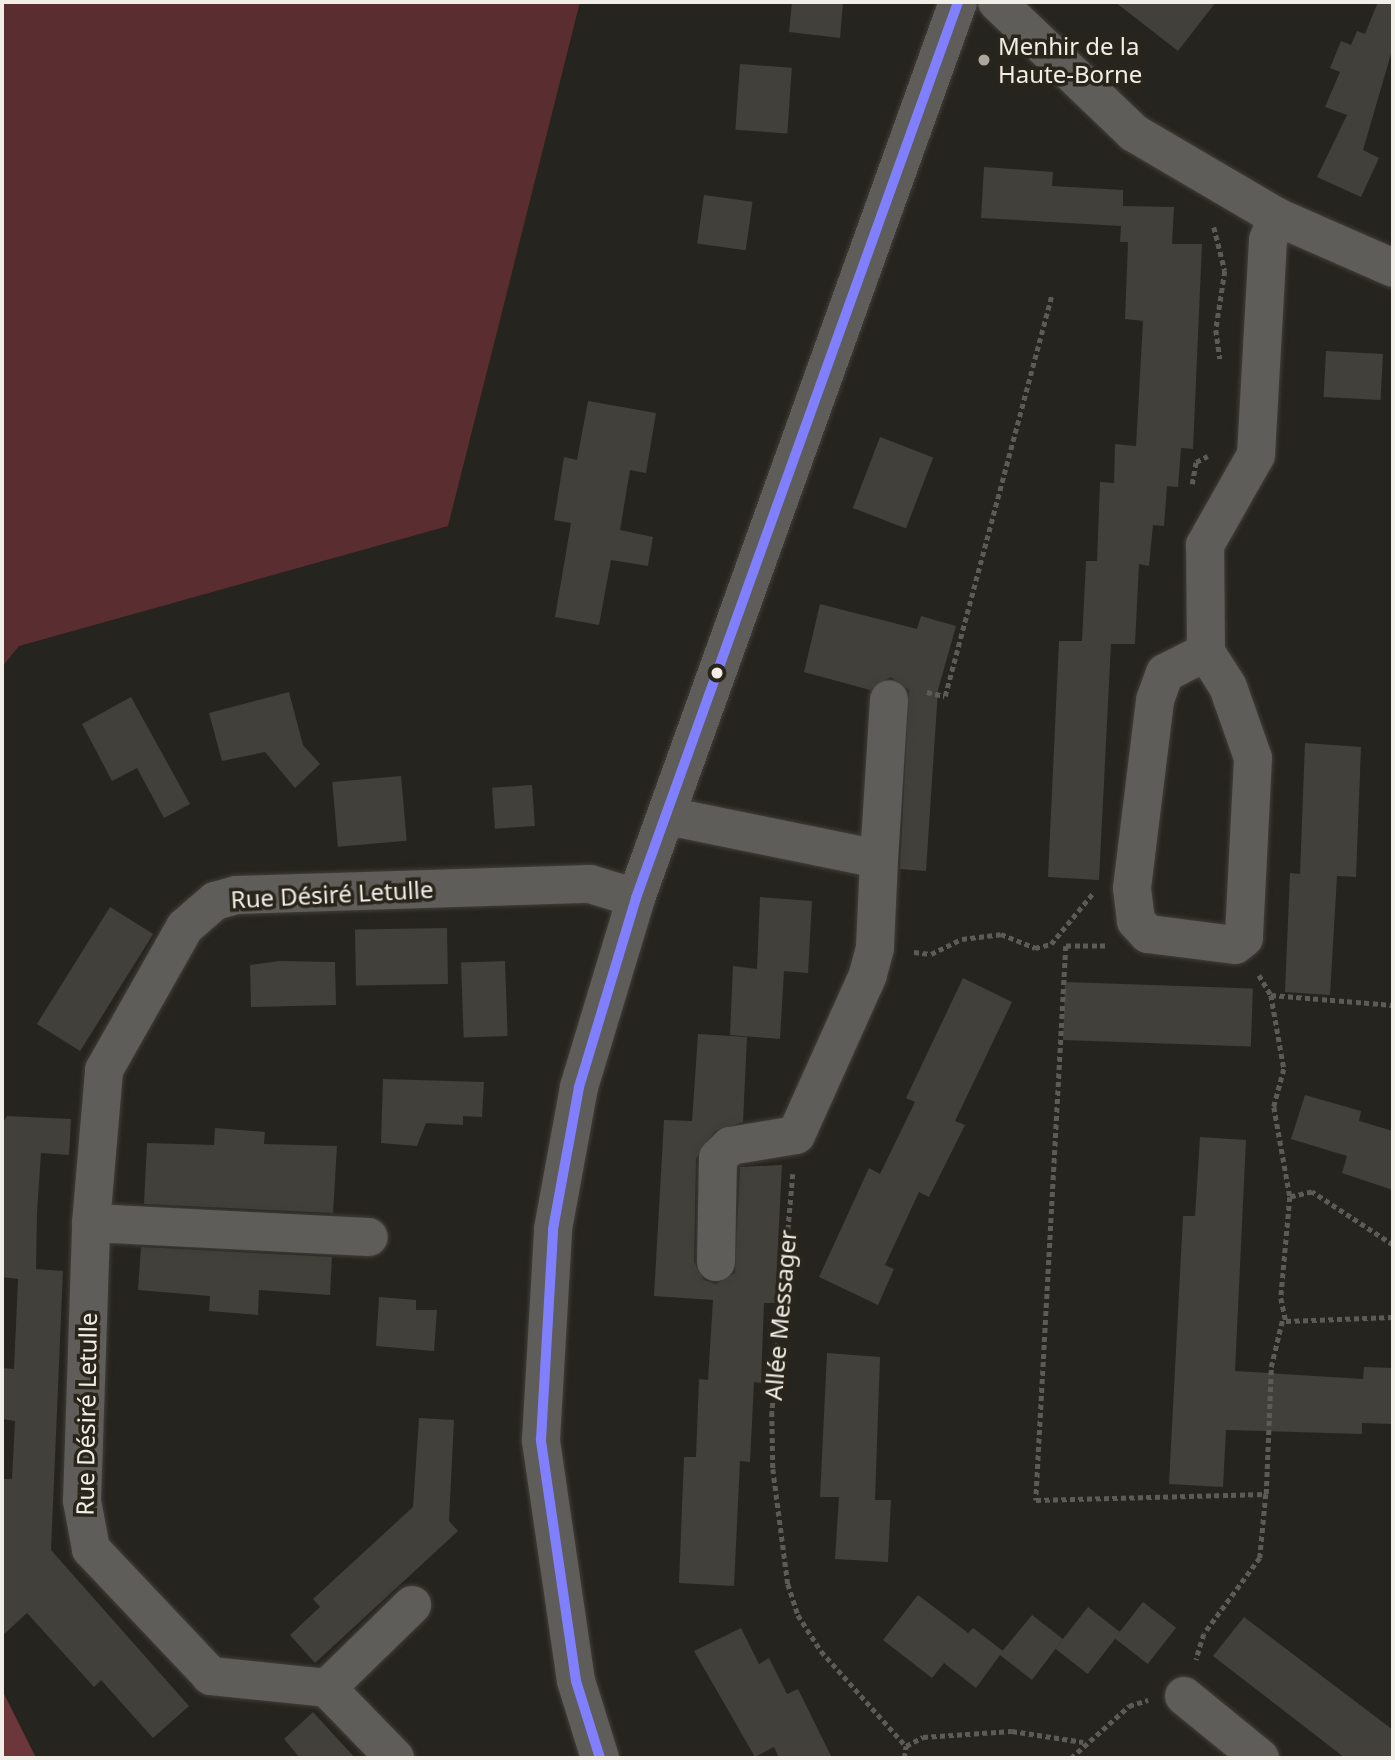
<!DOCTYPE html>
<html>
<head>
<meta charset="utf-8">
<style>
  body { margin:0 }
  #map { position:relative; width:1395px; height:1760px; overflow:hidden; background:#26241e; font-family:"Noto Sans",sans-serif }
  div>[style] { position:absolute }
  .green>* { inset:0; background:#5a2e30 }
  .forest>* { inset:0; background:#6b373b }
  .building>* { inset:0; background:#41403b; transform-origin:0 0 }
  .path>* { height:4.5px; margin-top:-2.25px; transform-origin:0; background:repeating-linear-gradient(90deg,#5d5b56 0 5px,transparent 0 8.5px) }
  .roads { filter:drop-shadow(0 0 2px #403e39) drop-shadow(0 0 2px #403e39) }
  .minor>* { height:38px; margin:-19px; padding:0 19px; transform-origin:19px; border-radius:19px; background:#5f5d59 }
  .bus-1>* { height:10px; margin:-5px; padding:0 5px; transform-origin:5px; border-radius:5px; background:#8080ff }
  .dots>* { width:19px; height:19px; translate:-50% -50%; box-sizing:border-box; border:4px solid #2a251b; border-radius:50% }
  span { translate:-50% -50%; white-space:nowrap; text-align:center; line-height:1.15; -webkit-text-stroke:7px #2a251b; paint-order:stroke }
  .poi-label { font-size:24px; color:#f1ede7 }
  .left { translate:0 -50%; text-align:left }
  .street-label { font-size:24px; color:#f1ede7 }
  .frame { position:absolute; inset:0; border:4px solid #f1ede7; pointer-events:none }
</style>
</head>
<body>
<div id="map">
  <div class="green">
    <i style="clip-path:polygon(2px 2px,580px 2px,448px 526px,19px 646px,2px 667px)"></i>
  </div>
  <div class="forest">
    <i style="clip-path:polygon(2px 1690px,36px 1758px,2px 1758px)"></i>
  </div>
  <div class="building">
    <i style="clip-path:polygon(792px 2px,843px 2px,840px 38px,789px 32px)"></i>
    <i style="clip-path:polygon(1115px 2px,1216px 2px,1178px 51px)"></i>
    <i style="clip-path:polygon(1378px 2px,1393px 2px,1393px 47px,1363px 150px,1379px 158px,1361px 197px,1317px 177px,1347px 115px,1325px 107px,1340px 72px,1330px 68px,1341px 41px,1351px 45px,1357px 31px,1365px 34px)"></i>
    <i style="left:740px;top:64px;width:52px;height:66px;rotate:4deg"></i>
    <i style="clip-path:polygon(984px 167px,1053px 172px,1052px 186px,1123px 190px,1123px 206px,1174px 207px,1172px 244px,1202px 244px,1193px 449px,1181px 448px,1178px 487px,1167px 486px,1164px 526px,1153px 525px,1149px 566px,1139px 564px,1135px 644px,1111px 644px,1099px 880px,1048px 877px,1059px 641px,1082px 641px,1086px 561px,1097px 561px,1100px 482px,1114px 483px,1115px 444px,1136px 446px,1143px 321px,1125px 319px,1128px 242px,1120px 242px,1121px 226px,981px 218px)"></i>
    <i style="left:704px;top:195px;width:49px;height:49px;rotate:8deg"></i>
    <i style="left:1326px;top:351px;width:57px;height:46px;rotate:3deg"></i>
    <i style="clip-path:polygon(588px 401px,656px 413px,646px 473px,630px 470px,620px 530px,653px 537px,648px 566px,611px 560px,599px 625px,555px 617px,571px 523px,554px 520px,564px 457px,577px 460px)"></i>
    <i style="left:880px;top:437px;width:57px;height:76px;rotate:21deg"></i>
    <i style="clip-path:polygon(820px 604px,917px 629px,921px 616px,956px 626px,938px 690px,926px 871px,900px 869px,909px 690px,891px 677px,870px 690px,804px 672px)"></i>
    <i style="clip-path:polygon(289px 692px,303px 745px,320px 764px,295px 788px,265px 752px,222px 761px,209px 713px)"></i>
    <i style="clip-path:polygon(131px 697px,190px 804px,164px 818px,137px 768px,112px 781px,82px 724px)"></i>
    <i style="clip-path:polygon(1305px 743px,1361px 747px,1356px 877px,1337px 876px,1330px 995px,1285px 992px,1290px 873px,1300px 874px)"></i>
    <i style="left:401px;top:776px;width:65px;height:69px;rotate:85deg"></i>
    <i style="left:532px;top:785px;width:41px;height:40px;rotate:86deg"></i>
    <i style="clip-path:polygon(760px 897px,812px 901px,808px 973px,771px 970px,784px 971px,780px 1039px,730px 1035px,733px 966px,757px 969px)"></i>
    <i style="left:110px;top:907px;width:51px;height:138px;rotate:32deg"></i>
    <i style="left:447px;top:928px;width:56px;height:92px;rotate:89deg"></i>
    <i style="clip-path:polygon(280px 961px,335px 962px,336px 1005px,251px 1007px,250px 965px)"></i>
    <i style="left:505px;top:961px;width:75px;height:44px;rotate:88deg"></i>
    <i style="clip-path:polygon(963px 978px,1012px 1002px,955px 1121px,965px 1125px,929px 1197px,919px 1192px,885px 1265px,894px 1269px,878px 1305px,819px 1277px,869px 1168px,880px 1174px,915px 1102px,906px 1098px)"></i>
    <i style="left:1065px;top:982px;width:188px;height:58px;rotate:2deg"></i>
    <i style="clip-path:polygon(698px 1034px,747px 1037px,743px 1122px,715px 1131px,696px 1158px,694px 1262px,704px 1280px,716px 1284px,735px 1273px,740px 1167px,782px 1165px,775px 1303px,764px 1303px,761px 1383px,754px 1382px,750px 1462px,740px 1461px,734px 1586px,679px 1583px,684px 1457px,696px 1457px,699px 1379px,708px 1380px,713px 1300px,654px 1296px,664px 1120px,692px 1121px)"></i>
    <i style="clip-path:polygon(383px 1079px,484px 1082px,482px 1117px,463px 1116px,463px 1125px,426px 1123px,417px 1146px,381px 1143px)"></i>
    <i style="clip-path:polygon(1305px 1095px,1361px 1111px,1359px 1121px,1393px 1131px,1393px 1190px,1342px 1173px,1347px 1156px,1291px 1139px)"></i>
    <i style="clip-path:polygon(7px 1116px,71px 1119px,69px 1155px,41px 1153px,37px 1212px,36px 1269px,63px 1271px,51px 1550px,189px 1706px,153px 1738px,101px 1680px,94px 1687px,27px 1613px,2px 1636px,2px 1479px,12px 1479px,15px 1421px,2px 1419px,2px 1368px,14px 1369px,18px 1279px,2px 1277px,2px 1124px)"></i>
    <i style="clip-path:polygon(215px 1128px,265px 1132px,264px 1144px,337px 1146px,333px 1213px,144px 1204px,147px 1143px,214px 1145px)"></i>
    <i style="clip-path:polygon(1200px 1137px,1246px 1140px,1235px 1371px,1363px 1379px,1364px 1367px,1393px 1368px,1393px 1424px,1362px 1423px,1362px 1434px,1226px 1430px,1223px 1487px,1169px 1484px,1183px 1216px,1195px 1216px)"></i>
    <i style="clip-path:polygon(141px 1247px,332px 1257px,330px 1295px,259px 1290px,258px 1315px,209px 1311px,210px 1296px,138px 1290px)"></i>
    <i style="clip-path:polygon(379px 1297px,416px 1300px,416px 1310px,437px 1310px,434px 1351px,376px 1346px)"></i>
    <i style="clip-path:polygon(827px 1353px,880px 1357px,875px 1500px,891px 1500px,888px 1562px,835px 1559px,839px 1497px,820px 1497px)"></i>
    <i style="clip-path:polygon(419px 1418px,454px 1420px,449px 1521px,458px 1531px,315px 1663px,290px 1635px,320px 1607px,313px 1599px,413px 1507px)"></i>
    <i style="clip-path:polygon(918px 1595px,968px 1633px,973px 1628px,1003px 1651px,1000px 1654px,1032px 1615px,1063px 1639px,1032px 1680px,1000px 1655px,976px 1688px,944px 1663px,932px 1678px,883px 1640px)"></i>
    <i style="left:1143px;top:1602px;width:42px;height:46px;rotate:38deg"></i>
    <i style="left:1088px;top:1607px;width:41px;height:53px;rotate:38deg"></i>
    <i style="clip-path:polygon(1244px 1617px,1393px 1730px,1393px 1758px,1345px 1758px,1213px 1656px)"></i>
    <i style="clip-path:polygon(741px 1628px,759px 1664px,769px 1658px,787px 1694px,798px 1689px,832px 1758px,779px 1758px,774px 1747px,755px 1757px,694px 1651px)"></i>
    <i style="clip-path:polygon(313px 1712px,355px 1758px,300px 1758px,284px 1739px)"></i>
  </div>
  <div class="path">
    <i style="left:1214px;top:227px;width:45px;rotate:76deg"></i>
    <i style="left:1225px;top:271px;width:60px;rotate:98.7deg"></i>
    <i style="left:1216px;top:330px;width:29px;rotate:82deg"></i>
    <i style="left:1192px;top:484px;width:22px;rotate:-80deg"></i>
    <i style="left:1196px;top:462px;width:13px;rotate:-27deg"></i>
    <i style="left:927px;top:692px;width:18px;rotate:13deg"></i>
    <i style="left:945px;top:696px;width:415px;rotate:-75.1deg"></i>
    <i style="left:1105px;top:946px;width:39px;rotate:180deg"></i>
    <i style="left:1066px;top:946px;width:555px;rotate:93.1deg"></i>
    <i style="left:1036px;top:1500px;width:230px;rotate:-1.5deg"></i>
    <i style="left:1266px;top:1494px;width:64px;rotate:95.4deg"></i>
    <i style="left:1260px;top:1558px;width:94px;rotate:126.4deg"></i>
    <i style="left:1204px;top:1634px;width:27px;rotate:107deg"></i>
    <i style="left:914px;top:952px;width:17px;rotate:7deg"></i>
    <i style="left:931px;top:954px;width:34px;rotate:-26deg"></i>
    <i style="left:962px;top:939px;width:39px;rotate:-7deg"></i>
    <i style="left:1001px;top:934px;width:37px;rotate:22deg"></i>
    <i style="left:1035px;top:948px;width:16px;rotate:-14deg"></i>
    <i style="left:1051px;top:944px;width:66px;rotate:-50.5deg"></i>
    <i style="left:1259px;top:975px;width:23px;rotate:59deg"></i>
    <i style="left:1271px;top:995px;width:75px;rotate:80deg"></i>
    <i style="left:1284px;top:1069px;width:39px;rotate:105deg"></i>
    <i style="left:1274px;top:1107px;width:91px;rotate:79.9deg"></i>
    <i style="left:1271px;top:995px;width:122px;rotate:4.7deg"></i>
    <i style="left:793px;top:1174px;width:239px;rotate:95deg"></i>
    <i style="left:772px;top:1412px;width:57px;rotate:89deg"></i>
    <i style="left:773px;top:1469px;width:116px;rotate:82.6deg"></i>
    <i style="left:788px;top:1584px;width:33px;rotate:72deg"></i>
    <i style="left:798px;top:1615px;width:43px;rotate:57.4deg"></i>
    <i style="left:821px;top:1651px;width:127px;rotate:48.2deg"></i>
    <i style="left:1393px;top:1245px;width:97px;rotate:-146.8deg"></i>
    <i style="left:1312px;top:1192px;width:23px;rotate:167deg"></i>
    <i style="left:1290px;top:1197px;width:101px;rotate:95.1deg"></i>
    <i style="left:1281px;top:1298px;width:24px;rotate:78deg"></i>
    <i style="left:1286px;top:1321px;width:107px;rotate:-2.1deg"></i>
    <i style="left:1266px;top:1494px;width:127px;rotate:-87.7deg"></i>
    <i style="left:1271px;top:1367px;width:51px;rotate:-76.5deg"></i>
    <i style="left:904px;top:1758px;width:12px;rotate:-81deg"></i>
    <i style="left:906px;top:1746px;width:19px;rotate:-28deg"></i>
    <i style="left:923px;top:1737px;width:89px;rotate:-3.9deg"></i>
    <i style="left:1012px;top:1731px;width:72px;rotate:8.8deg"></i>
    <i style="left:1071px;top:1758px;width:78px;rotate:-41.9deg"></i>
    <i style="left:1129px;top:1706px;width:20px;rotate:-18deg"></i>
  </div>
  <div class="roads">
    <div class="minor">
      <i style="left:997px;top:2px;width:190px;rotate:43.7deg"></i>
      <i style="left:1134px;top:133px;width:166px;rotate:30.4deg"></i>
      <i style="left:1277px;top:217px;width:127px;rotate:23.7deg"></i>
      <i style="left:1206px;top:652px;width:41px;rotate:57.8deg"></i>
      <i style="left:1228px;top:687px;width:75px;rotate:70.6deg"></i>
      <i style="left:1253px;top:758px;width:180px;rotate:92.9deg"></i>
      <i style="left:1244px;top:938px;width:11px;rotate:142deg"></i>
      <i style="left:1235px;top:945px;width:88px;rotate:-172.8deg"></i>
      <i style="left:1148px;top:934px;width:18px;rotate:-133deg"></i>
      <i style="left:1136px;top:921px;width:33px;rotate:-97deg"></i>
      <i style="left:1132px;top:888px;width:189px;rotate:-83deg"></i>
      <i style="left:1155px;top:700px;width:29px;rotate:-70deg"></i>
      <i style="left:1165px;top:673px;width:46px;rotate:-27.1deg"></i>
      <i style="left:1206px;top:652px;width:107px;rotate:-90.5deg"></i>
      <i style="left:1205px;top:545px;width:103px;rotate:-60.5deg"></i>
      <i style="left:1256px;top:455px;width:215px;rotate:-86.8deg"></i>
      <i style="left:1268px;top:240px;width:25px;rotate:-69deg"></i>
      <i style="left:667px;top:816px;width:216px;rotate:11.5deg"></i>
      <i style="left:879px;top:859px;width:89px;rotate:92.6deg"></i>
      <i style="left:875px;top:948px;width:28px;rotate:105deg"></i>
      <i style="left:868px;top:975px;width:175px;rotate:114.2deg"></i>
      <i style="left:796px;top:1135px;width:67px;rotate:170.5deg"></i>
      <i style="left:730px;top:1146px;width:17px;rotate:135deg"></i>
      <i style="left:718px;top:1158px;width:104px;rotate:91.1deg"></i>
      <i style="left:879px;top:859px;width:160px;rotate:-86.4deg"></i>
      <i style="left:91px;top:1223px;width:278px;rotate:2.9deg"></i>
      <i style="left:327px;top:1688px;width:119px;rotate:-44.3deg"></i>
      <i style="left:1184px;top:1696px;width:98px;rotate:39.2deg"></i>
      <i style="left:395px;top:1758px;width:98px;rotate:-134.2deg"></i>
      <i style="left:327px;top:1688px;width:117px;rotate:-174.1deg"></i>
      <i style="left:211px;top:1676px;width:175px;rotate:-133.4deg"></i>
      <i style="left:91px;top:1549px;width:49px;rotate:-100.6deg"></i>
      <i style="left:82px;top:1501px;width:278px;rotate:-88.1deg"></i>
      <i style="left:91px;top:1223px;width:154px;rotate:-85.1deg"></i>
      <i style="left:104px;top:1070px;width:164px;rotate:-60.5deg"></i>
      <i style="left:185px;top:927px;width:40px;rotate:-41deg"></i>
      <i style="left:215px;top:901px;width:22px;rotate:-16deg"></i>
      <i style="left:236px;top:895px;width:354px;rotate:-1.8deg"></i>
      <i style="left:590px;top:884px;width:48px;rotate:16.9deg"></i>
      <i style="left:600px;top:1758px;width:81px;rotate:-107.3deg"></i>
      <i style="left:576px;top:1681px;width:244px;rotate:-98.3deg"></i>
      <i style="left:541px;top:1440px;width:211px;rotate:-86.7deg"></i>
      <i style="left:553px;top:1229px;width:144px;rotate:-79.6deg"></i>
      <i style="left:579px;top:1087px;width:197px;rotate:-73.2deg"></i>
      <i style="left:636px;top:898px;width:952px;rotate:-70.23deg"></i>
    </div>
  </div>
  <div class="bus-1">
    <i style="left:600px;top:1758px;width:81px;rotate:-107.3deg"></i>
    <i style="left:576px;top:1681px;width:244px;rotate:-98.3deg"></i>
    <i style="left:541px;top:1440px;width:211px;rotate:-86.7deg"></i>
    <i style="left:553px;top:1229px;width:144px;rotate:-79.6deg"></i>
    <i style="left:579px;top:1087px;width:197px;rotate:-73.2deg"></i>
    <i style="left:636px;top:898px;width:952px;rotate:-70.23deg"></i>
  </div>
  <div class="dots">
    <i style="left:984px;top:60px;background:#aaa7a1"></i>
    <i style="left:717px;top:673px;background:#f1ede7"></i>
  </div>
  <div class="poi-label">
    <span class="left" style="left:998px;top:60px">Menhir de la<br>Haute-Borne</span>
  </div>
  <div class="street-label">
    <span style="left:332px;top:894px;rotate:-3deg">Rue Désiré Letulle</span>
    <span style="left:780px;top:1315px;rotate:-85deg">Allée Messager</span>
    <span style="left:86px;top:1414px;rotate:-89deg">Rue Désiré Letulle</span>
  </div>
  <div class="frame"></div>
</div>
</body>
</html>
